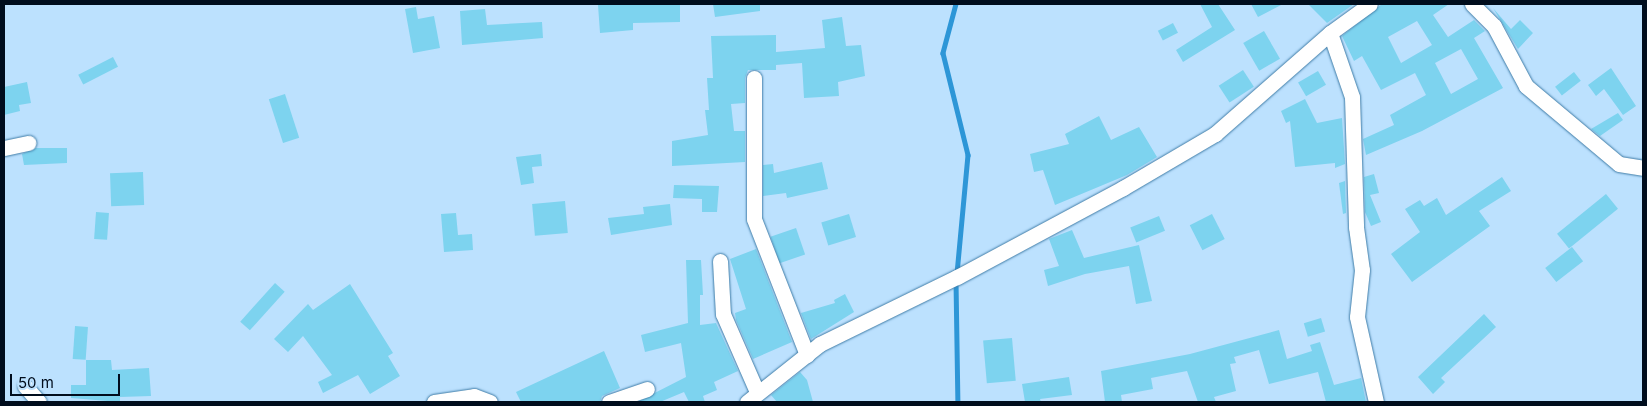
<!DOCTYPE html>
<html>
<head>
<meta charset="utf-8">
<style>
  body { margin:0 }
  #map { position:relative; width:1647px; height:406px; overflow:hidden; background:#bce1fe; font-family:Inter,sans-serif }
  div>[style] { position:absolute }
  .stream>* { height:4.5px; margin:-2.25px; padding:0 2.25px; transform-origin:2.25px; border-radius:2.25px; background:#2d96d7 }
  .building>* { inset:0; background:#7dd3ef; transform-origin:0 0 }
  .roads { filter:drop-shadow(0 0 1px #3f7ca7) drop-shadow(0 0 1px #3f7ca7) }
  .minor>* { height:15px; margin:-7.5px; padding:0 7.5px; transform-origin:7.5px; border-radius:7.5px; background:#fff }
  span { translate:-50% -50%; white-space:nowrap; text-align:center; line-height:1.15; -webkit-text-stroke:4px #bce1fe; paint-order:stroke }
  .frame { position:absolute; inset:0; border:5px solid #000d1d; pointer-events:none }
  .scale { position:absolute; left:10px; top:374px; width:110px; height:22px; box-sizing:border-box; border:2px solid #000d1d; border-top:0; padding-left:6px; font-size:15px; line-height:18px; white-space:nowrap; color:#000d1d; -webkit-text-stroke:4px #bce1fe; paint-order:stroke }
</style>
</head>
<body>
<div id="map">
  <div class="stream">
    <i style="left:956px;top:4px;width:51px;rotate:104.9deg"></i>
    <i style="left:943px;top:53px;width:105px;rotate:76.2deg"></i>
    <i style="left:968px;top:155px;width:119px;rotate:95.3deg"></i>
    <i style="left:956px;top:281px;width:121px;rotate:89.1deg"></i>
  </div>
  <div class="building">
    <i style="clip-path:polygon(680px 4px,680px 22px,633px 23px,633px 30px,600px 33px,598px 5px)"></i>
    <i style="clip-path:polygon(713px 4px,760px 4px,760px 11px,715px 17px)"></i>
    <i style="clip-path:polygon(1200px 4px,1218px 4px,1235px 30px,1183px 62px,1176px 50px,1212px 27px)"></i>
    <i style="clip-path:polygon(1251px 4px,1283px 4px,1258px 17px)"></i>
    <i style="clip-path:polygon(1308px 4px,1354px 4px,1327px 23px)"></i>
    <i style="clip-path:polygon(evenodd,1382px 4px,1449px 4px,1433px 15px,1448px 37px,1474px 20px,1485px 31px,1474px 38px,1503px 88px,1422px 131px,1366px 155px,1363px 139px,1394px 125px,1390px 115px,1426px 95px,1415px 73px,1381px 90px,1362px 56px,1354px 61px,1342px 36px,1382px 4px,1417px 21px,1432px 45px,1401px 63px,1388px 37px,1417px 21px,1382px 4px,1461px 49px,1478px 79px,1451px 94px,1435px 63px,1461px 49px)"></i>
    <i style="clip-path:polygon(416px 7px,418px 19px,434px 16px,440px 48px,413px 53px,405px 9px)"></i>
    <i style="clip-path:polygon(1493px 8px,1511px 29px,1520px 20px,1533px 33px,1518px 49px)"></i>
    <i style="clip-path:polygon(485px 9px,487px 25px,542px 22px,543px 38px,462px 45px,460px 11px)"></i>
    <i style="clip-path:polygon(842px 17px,846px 46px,861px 45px,865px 76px,838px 82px,839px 96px,804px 98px,802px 63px,776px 65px,776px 70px,748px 70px,745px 78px,745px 103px,731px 104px,734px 131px,745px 131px,745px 162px,672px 166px,672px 141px,708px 135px,705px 110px,709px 110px,707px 78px,713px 78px,711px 36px,776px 35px,776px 52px,825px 48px,822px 20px)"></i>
    <i style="left:1173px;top:23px;width:11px;height:17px;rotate:63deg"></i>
    <i style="left:1264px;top:31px;width:32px;height:24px;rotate:60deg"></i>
    <i style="left:113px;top:57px;width:11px;height:39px;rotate:63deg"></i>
    <i style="clip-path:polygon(1611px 68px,1636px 106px,1623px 115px,1604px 89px,1596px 96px,1588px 85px)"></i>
    <i style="left:1243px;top:70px;width:20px;height:29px;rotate:57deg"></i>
    <i style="left:1318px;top:71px;width:16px;height:23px;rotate:60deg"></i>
    <i style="left:1574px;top:72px;width:11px;height:24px;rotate:52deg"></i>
    <i style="clip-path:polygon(27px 82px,31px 103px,19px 105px,20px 111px,4px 115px,4px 87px)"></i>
    <i style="left:285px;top:94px;width:46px;height:17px;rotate:72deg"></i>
    <i style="clip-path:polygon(1305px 99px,1317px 123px,1342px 118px,1345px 164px,1335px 168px,1335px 163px,1295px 167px,1290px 121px,1286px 123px,1281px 111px)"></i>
    <i style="clip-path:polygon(1618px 113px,1623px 120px,1600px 136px,1591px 129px)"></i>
    <i style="clip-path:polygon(1099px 116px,1111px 140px,1139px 127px,1157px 157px,1127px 175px,1055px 205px,1043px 170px,1034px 172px,1030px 154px,1069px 144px,1065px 134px)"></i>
    <i style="clip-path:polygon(36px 148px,67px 148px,67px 163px,24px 165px,22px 154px)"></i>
    <i style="clip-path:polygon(541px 154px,542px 166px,532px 167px,534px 183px,521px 185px,516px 157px)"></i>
    <i style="clip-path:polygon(822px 162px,828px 189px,787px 198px,786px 193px,763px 196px,763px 165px,773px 164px,774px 173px)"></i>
    <i style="left:143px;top:172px;width:33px;height:33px;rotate:88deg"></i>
    <i style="clip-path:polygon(1374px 174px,1379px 193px,1370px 195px,1381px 222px,1371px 226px,1365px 212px,1364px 177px)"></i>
    <i style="clip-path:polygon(1502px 177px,1511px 191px,1479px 211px,1490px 226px,1412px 282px,1391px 254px,1420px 232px,1405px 209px,1420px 200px,1424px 206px,1437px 198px,1446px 215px)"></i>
    <i style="clip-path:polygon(1345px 181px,1346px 213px,1343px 214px,1339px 183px)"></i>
    <i style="clip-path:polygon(674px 185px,719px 186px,717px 212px,702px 212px,702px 199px,673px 198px)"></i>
    <i style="left:1606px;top:194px;width:19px;height:63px;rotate:51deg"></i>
    <i style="left:565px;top:201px;width:32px;height:33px;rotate:85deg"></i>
    <i style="clip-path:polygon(670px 204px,672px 225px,611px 235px,608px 218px,644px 214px,643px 207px)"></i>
    <i style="left:96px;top:212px;width:13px;height:27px;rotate:4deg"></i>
    <i style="clip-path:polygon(456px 213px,458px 235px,472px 234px,473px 250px,444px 252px,441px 214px)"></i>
    <i style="left:849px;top:214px;width:24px;height:29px;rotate:73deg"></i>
    <i style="left:1212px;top:214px;width:28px;height:25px;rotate:63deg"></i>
    <i style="left:1159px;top:216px;width:16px;height:31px;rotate:68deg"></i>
    <i style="left:796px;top:228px;width:28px;height:27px;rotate:71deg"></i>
    <i style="clip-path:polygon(1072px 230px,1084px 258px,1139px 245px,1152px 301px,1136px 304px,1129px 266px,1085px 274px,1048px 286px,1044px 270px,1059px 266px,1049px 239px)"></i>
    <i style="left:1572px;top:247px;width:18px;height:34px;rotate:52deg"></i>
    <i style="clip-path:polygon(756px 249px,792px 342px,753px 359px,736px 320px,735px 313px,746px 309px,730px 259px)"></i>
    <i style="clip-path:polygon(686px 260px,701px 260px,703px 295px,700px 295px,700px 325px,716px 323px,738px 371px,714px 382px,717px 390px,703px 396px,705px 402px,689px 402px,684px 392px,660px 402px,637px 402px,686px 377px,681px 343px,645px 352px,641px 335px,688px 323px)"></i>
    <i style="left:275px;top:283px;width:13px;height:52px;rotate:42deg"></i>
    <i style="clip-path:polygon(350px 284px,393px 353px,388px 356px,400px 376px,370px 394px,358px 375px,323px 393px,318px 382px,332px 375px,303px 336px,288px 352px,274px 339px,308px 304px,313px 310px)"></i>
    <i style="clip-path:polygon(845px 294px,854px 312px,811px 339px,801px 313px,835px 303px,834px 300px)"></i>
    <i style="clip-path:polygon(1484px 314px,1496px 327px,1441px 378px,1445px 382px,1433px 394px,1418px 377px)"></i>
    <i style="left:1321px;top:318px;width:14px;height:18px;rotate:73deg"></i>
    <i style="left:75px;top:326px;width:13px;height:33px;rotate:4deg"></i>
    <i style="clip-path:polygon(1279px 330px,1287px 359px,1312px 351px,1310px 345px,1320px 342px,1334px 385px,1361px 378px,1366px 402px,1326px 402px,1318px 372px,1269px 384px,1259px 350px,1234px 357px,1236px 363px,1230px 364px,1236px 391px,1214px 397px,1216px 402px,1198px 402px,1187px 371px,1151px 378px,1153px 389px,1121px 395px,1122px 402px,1105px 402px,1101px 371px,1190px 354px)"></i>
    <i style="left:1012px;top:338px;width:43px;height:29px;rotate:85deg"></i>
    <i style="clip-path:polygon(604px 351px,620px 388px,602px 396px,600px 402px,521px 402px,516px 392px)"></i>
    <i style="clip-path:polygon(86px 360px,111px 360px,112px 370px,149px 368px,151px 396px,120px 397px,120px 402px,71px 398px,71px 385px,86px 385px)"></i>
    <i style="clip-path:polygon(800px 372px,807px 380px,813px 402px,777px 402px,771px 395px)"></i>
    <i style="clip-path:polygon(1069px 377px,1072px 395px,1040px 399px,1041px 402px,1025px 402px,1022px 384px)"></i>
  </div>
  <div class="roads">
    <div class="minor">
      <i style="left:1472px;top:4px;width:31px;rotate:45deg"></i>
      <i style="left:1494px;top:26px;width:68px;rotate:61.9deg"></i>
      <i style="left:1526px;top:86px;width:121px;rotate:40deg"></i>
      <i style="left:1619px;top:164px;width:24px;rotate:9deg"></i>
      <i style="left:1330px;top:33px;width:68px;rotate:71deg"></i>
      <i style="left:1352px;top:97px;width:130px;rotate:88.2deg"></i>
      <i style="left:1356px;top:227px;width:43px;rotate:82.1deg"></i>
      <i style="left:1362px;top:270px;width:47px;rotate:96.1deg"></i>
      <i style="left:1357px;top:317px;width:87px;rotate:77.4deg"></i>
      <i style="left:754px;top:78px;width:141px;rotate:90deg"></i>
      <i style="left:754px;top:219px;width:146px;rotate:68.7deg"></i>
      <i style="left:4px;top:148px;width:25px;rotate:-12deg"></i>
      <i style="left:720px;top:261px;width:53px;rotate:86.8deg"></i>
      <i style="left:723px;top:314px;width:85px;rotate:66.4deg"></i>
      <i style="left:25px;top:386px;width:21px;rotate:49deg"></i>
      <i style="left:434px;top:402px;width:40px;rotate:-8.5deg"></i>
      <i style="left:474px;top:396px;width:17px;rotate:21deg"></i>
      <i style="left:609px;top:402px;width:40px;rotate:-18.9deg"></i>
      <i style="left:747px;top:402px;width:93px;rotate:-38.5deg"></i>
      <i style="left:820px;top:344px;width:153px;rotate:-26.1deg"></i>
      <i style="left:957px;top:277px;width:188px;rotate:-28.2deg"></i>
      <i style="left:1123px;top:188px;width:107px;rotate:-30.4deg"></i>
      <i style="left:1215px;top:134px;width:153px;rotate:-41.3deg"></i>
      <i style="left:1330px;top:33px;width:49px;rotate:-35.9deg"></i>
    </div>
  </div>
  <div class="frame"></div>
  <div class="scale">50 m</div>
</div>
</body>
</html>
